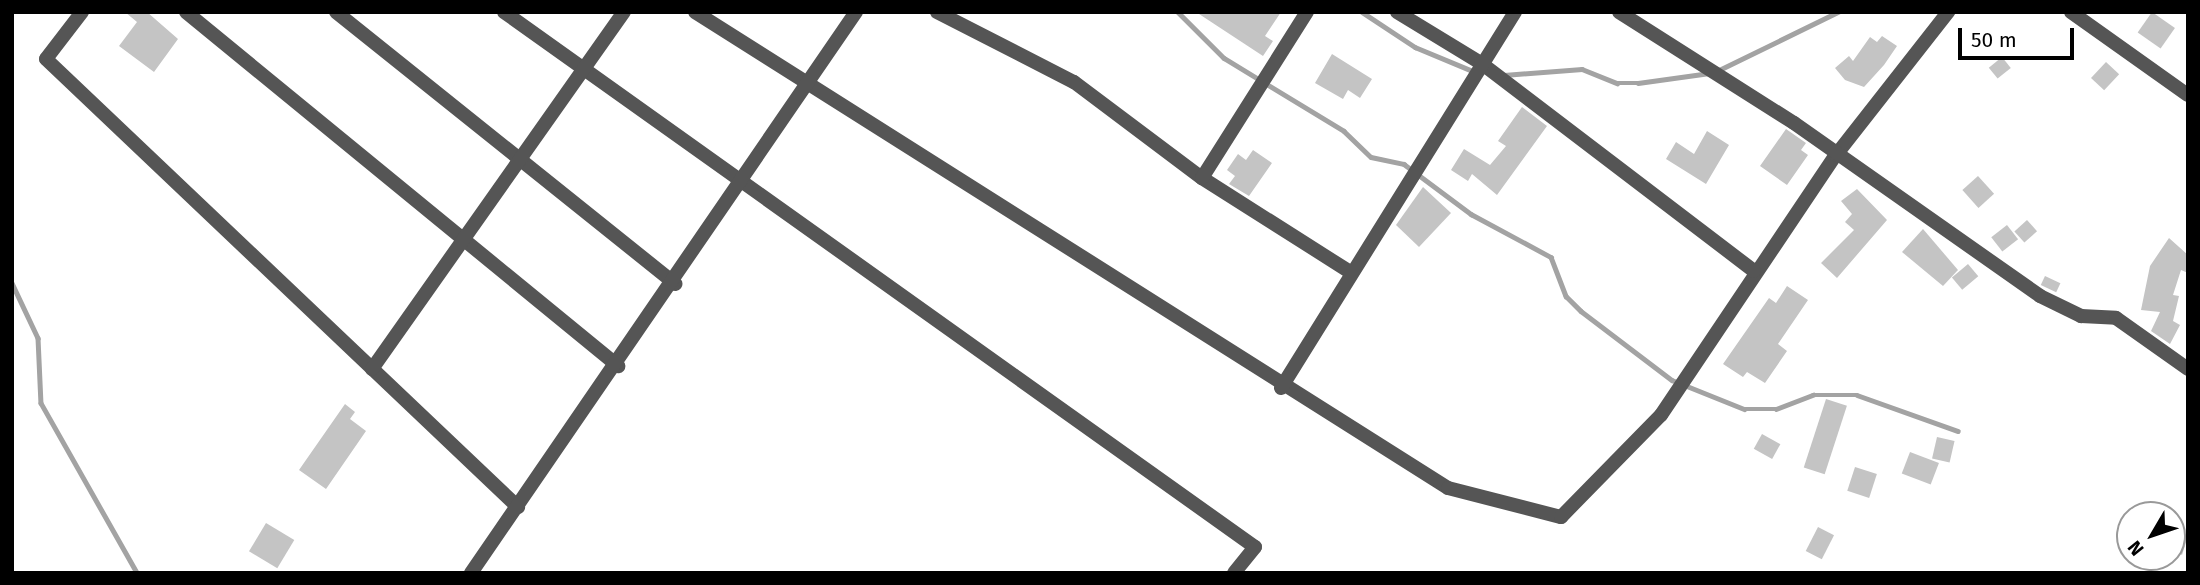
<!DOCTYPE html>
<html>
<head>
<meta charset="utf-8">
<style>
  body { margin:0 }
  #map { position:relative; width:2200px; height:585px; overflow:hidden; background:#fff; font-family:"Fira Sans",sans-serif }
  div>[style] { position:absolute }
  .stream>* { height:4.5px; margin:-2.25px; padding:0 2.25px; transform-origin:2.25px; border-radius:2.25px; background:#a3a3a3 }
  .building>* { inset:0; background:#c4c4c4; transform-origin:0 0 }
  .minor>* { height:14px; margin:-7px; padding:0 7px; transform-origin:7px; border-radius:7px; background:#555 }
  .tertiary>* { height:14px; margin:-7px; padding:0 7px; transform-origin:7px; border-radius:7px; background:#555 }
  span { translate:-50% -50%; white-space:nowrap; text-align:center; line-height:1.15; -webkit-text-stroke:5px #fff; paint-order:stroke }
  .frame { position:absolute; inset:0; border:14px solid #000; pointer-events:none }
  .north { position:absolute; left:2116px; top:501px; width:70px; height:70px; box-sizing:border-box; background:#fff; border:2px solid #999; border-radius:50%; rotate:231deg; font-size:19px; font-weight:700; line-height:28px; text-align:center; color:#000 }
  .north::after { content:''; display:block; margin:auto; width:24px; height:32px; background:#000; clip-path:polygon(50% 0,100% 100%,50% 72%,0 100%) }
  .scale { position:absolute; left:1958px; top:28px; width:116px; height:32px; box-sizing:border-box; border:4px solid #000; border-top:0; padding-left:9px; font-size:21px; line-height:24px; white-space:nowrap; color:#000; -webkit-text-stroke:5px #fff; paint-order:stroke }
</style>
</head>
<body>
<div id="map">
  <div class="stream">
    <i style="left:1178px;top:12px;width:65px;rotate:45deg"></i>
    <i style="left:1224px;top:58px;width:140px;rotate:31.3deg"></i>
    <i style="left:1344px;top:131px;width:37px;rotate:44deg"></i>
    <i style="left:1371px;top:157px;width:34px;rotate:12deg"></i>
    <i style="left:1404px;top:164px;width:84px;rotate:36.7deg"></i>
    <i style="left:1471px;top:214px;width:91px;rotate:28.3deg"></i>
    <i style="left:1551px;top:257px;width:42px;rotate:69deg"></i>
    <i style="left:1566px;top:296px;width:21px;rotate:45deg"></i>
    <i style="left:1581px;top:311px;width:114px;rotate:37.2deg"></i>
    <i style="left:1672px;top:380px;width:78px;rotate:21.9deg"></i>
    <i style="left:1744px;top:409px;width:32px"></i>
    <i style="left:1776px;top:409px;width:40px;rotate:-21deg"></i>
    <i style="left:1813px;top:395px;width:44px"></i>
    <i style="left:1857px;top:395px;width:107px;rotate:19.6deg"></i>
    <i style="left:1362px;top:12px;width:64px;rotate:33.4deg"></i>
    <i style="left:1415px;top:47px;width:65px;rotate:22.6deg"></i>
    <i style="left:1717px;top:71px;width:135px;rotate:-26deg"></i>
    <i style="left:1504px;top:75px;width:78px;rotate:-4.4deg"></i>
    <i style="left:1582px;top:69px;width:38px;rotate:22deg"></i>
    <i style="left:1617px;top:83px;width:21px"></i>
    <i style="left:1638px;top:83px;width:72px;rotate:-8deg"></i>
    <i style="left:12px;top:283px;width:61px;rotate:64.7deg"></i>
    <i style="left:38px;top:338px;width:65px;rotate:87.4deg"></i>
    <i style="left:41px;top:403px;width:195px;rotate:60.5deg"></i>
  </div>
  <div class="building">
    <i style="clip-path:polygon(125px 12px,147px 12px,178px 39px,154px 72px,119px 46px,137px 22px)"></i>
    <i style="clip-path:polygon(1196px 12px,1281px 12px,1265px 36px,1273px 41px,1263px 56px)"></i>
    <i style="left:2152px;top:12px;width:28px;height:25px;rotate:35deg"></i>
    <i style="clip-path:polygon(1882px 36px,1897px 46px,1884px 65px,1864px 87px,1845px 80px,1835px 68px,1849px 56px,1853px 61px,1870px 37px,1877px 42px)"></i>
    <i style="clip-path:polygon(1332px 54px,1372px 79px,1360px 98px,1348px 90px,1343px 99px,1315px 83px)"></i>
    <i style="left:2002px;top:57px;width:14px;height:17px;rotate:51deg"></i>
    <i style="left:2106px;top:62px;width:18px;height:22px;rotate:43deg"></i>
    <i style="clip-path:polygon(1522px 107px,1547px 126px,1497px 195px,1472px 174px,1468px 181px,1451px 170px,1464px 149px,1490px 165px,1506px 146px,1498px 141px)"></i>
    <i style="clip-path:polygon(1786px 129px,1806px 143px,1801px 150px,1808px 155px,1787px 185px,1760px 166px)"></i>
    <i style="clip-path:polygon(1707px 131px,1729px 145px,1706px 184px,1666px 159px,1676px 142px,1694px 154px)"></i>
    <i style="clip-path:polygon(1253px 150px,1272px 163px,1249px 196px,1229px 184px,1235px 176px,1227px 170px,1238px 154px,1246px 160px)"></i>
    <i style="left:1978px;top:176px;width:24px;height:21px;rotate:48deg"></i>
    <i style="clip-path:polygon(1423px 187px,1451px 213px,1419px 247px,1396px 225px)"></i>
    <i style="clip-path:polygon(1857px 189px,1887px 220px,1837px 278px,1821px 263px,1854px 230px,1845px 222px,1852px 214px,1841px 201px)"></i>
    <i style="left:2027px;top:220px;width:15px;height:17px;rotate:48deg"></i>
    <i style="left:2007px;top:225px;width:18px;height:20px;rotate:52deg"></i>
    <i style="clip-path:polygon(1923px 229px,1958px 270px,1943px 286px,1902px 252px)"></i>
    <i style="clip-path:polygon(2169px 238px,2188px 255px,2188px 273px,2181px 270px,2173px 295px,2179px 296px,2173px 321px,2180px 325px,2170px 344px,2151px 331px,2160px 312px,2141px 310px,2150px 266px)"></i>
    <i style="left:1968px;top:264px;width:16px;height:21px;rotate:50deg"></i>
    <i style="left:2045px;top:276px;width:17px;height:10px;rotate:25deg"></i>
    <i style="clip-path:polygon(1787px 286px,1808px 300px,1778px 344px,1787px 351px,1765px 383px,1747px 372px,1743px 377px,1723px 364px,1769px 298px,1776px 303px)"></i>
    <i style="left:1826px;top:399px;width:22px;height:72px;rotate:18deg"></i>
    <i style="clip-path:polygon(345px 404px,355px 412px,350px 419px,366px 431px,326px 489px,299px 470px)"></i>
    <i style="left:1762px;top:434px;width:21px;height:17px;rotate:29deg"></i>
    <i style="left:1937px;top:437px;width:18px;height:22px;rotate:13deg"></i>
    <i style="left:1910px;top:452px;width:31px;height:23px;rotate:21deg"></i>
    <i style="left:1855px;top:467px;width:23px;height:25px;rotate:18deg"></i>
    <i style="left:266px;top:523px;width:33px;height:33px;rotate:31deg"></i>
    <i style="left:1818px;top:527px;width:18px;height:27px;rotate:27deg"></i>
    <i style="clip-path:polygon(2180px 531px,2188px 536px,2182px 555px,2172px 548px)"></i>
  </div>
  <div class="minor">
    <i style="left:82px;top:12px;width:59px;rotate:127.5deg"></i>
    <i style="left:46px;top:59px;width:651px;rotate:43.51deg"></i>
    <i style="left:186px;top:12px;width:559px;rotate:39.33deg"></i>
    <i style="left:336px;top:12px;width:435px;rotate:38.7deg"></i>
    <i style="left:504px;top:12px;width:922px;rotate:35.47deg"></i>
    <i style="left:1255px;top:547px;width:33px;rotate:129deg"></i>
    <i style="left:695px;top:12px;width:891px;rotate:32.3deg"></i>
    <i style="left:1448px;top:488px;width:117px;rotate:14.4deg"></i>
    <i style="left:1561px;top:517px;width:143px;rotate:-45.6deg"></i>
    <i style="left:1661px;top:415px;width:313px;rotate:-56.1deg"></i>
    <i style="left:1836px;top:155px;width:182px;rotate:-51.9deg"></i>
    <i style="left:937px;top:12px;width:154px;rotate:27.1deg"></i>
    <i style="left:1074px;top:82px;width:160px;rotate:36.9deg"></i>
    <i style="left:1202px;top:178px;width:175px;rotate:32.4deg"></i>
    <i style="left:1397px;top:12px;width:98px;rotate:31.3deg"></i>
    <i style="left:1481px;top:63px;width:343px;rotate:37.3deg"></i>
    <i style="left:1619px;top:12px;width:207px;rotate:32.4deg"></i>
    <i style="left:1794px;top:123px;width:301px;rotate:35.1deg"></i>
    <i style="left:2040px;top:296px;width:46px;rotate:26deg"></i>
    <i style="left:2081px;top:316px;width:35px;rotate:3deg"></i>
    <i style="left:2116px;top:318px;width:88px;rotate:35.3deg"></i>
    <i style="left:2071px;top:12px;width:143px;rotate:35.4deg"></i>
    <i style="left:1202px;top:178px;width:196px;rotate:-57.7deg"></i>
    <i style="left:372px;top:369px;width:437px;rotate:-54.8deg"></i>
    <i style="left:1281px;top:388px;width:443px;rotate:-58.1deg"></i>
  </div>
  <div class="tertiary">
    <i style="left:471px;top:573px;width:680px;rotate:-55.54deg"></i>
  </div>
  <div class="frame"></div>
  <div class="north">N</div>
  <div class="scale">50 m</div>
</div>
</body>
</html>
